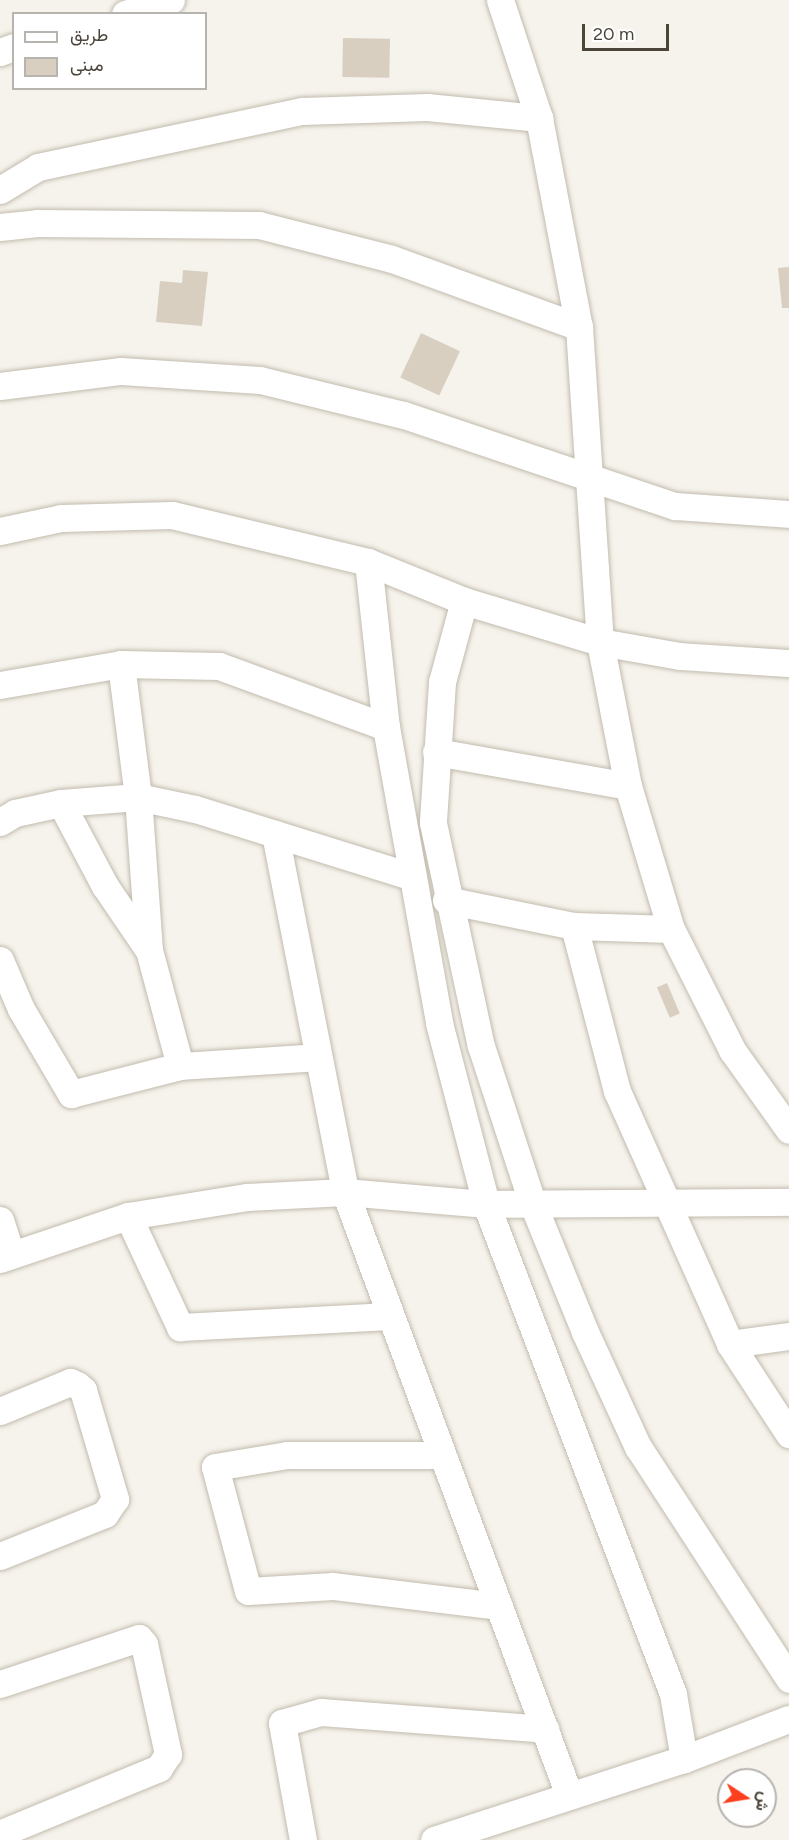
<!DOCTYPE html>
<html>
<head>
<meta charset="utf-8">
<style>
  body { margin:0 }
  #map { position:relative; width:789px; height:1840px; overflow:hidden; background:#f6f3ec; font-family:Figtree,Vazirmatn,sans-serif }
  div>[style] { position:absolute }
  .building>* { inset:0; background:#d8cfc1; transform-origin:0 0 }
  .roads { filter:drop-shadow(0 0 2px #c2bbae) drop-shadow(0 0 2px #c2bbae) }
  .street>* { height:27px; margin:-13.5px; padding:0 13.5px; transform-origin:13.5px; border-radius:13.5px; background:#fff }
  span { translate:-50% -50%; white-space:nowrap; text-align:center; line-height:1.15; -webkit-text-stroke:5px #fff; paint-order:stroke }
  .legend { position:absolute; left:12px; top:12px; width:195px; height:78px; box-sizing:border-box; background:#fff; border:2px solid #b7b4b0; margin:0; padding:8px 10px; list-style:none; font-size:18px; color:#4b4439 }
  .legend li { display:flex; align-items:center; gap:12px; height:30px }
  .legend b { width:30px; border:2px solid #b7b4b0 }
  .north { position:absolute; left:717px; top:1768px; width:60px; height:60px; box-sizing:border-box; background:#fff; border:2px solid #b7b4b0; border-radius:50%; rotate:102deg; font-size:16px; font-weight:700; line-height:24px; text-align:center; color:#4b4439 }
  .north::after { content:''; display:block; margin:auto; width:21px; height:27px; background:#fc3f1d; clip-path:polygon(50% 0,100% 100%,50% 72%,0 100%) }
  .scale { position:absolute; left:582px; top:24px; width:87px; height:27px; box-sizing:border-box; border:3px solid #4b4439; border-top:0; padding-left:8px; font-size:18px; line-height:21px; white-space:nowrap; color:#4b4439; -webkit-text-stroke:4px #fff; paint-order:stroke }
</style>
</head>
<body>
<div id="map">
  <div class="building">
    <i style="left:343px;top:38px;width:47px;height:39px;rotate:1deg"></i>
    <i style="clip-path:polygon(789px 267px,789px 308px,782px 308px,778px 268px)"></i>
    <i style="clip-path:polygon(183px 270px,208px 272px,202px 326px,156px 322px,160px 281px,182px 283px)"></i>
    <i style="left:421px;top:333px;width:43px;height:49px;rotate:25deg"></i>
    <i style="left:667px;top:983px;width:33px;height:11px;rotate:67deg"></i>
  </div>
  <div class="roads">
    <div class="street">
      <i style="left:500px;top:0;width:124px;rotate:71.7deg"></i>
      <i style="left:539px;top:118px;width:213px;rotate:79.2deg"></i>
      <i style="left:579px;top:327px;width:316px;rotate:86.2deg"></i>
      <i style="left:600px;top:642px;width:147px;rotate:79deg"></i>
      <i style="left:628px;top:786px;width:149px;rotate:73.3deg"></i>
      <i style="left:671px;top:929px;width:136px;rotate:63.2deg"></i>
      <i style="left:732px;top:1050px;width:98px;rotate:54.5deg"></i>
      <i style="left:125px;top:14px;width:48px;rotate:-16.9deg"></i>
      <i style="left:0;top:52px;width:15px;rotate:-20deg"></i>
      <i style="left:0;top:190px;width:44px;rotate:-31.2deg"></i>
      <i style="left:38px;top:167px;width:270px;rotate:-12deg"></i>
      <i style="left:302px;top:111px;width:125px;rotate:-1.8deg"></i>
      <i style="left:427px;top:107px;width:113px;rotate:5.6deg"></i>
      <i style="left:0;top:227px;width:37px;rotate:-6deg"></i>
      <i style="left:37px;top:223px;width:222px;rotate:0.5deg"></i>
      <i style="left:259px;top:225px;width:137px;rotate:14.3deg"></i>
      <i style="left:392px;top:259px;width:199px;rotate:20deg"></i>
      <i style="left:0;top:386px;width:122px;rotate:-7.1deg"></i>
      <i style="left:121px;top:371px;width:139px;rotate:3.7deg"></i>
      <i style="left:260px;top:380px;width:148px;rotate:13.7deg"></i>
      <i style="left:404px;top:415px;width:286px;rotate:18.6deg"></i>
      <i style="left:675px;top:506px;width:114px;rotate:4deg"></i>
      <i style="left:0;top:531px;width:62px;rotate:-12deg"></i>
      <i style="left:61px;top:518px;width:111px;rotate:-1.5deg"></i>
      <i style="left:172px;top:515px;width:202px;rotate:13.5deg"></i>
      <i style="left:368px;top:562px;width:104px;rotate:22.1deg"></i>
      <i style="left:464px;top:601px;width:142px;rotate:16.8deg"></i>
      <i style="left:600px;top:642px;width:81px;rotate:9.9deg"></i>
      <i style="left:680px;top:656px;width:109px;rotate:3.7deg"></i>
      <i style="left:368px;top:562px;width:166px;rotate:83.8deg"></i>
      <i style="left:386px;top:727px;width:301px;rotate:79.8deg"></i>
      <i style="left:439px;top:1023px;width:187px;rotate:75.4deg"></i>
      <i style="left:486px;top:1204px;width:524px;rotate:69.11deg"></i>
      <i style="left:673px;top:1694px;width:66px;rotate:80.4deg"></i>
      <i style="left:464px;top:601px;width:84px;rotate:105.2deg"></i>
      <i style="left:442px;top:682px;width:141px;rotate:93.7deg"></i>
      <i style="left:433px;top:823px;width:228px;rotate:77.9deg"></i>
      <i style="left:481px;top:1046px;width:164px;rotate:71.9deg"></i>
      <i style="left:532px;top:1202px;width:140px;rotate:67.8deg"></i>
      <i style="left:585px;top:1332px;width:127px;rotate:65.3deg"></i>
      <i style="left:638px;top:1447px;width:277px;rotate:56.9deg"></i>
      <i style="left:121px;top:664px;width:134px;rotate:82.7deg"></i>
      <i style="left:138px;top:797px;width:153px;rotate:85.9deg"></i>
      <i style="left:149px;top:950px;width:120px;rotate:75deg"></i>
      <i style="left:0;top:685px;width:123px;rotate:-9.8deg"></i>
      <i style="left:121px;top:664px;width:98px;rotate:1.2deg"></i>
      <i style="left:219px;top:666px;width:178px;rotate:20.1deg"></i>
      <i style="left:436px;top:752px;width:195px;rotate:10deg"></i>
      <i style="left:61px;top:803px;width:94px;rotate:62.1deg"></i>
      <i style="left:105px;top:886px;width:76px;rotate:55.7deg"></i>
      <i style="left:0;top:822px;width:17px;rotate:-31deg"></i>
      <i style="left:15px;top:813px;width:47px;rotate:-12.3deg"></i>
      <i style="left:61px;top:803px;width:77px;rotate:-4.5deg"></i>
      <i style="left:138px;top:797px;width:58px;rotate:11.9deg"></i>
      <i style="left:195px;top:809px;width:228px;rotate:17.3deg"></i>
      <i style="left:275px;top:834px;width:365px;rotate:78.9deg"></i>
      <i style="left:345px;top:1192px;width:643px;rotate:69.62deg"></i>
      <i style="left:446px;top:900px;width:131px;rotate:11.5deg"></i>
      <i style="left:574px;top:926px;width:97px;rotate:1.8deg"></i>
      <i style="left:574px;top:926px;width:171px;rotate:75.4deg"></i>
      <i style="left:617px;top:1091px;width:277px;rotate:65.9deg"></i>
      <i style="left:730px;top:1344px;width:108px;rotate:56.8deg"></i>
      <i style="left:0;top:960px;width:53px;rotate:66.8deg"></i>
      <i style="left:21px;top:1009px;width:99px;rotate:59.5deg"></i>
      <i style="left:71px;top:1094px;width:113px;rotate:-14.4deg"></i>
      <i style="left:180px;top:1066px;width:138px;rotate:-3.7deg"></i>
      <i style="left:128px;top:1216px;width:123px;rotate:64.9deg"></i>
      <i style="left:180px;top:1327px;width:210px;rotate:-3deg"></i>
      <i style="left:0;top:1220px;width:36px;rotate:72deg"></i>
      <i style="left:0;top:1259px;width:135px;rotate:-18.6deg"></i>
      <i style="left:128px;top:1216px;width:121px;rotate:-9.1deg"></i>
      <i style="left:247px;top:1197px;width:98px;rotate:-2.9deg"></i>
      <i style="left:345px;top:1192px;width:142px;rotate:4.9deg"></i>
      <i style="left:486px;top:1204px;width:303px;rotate:-0.4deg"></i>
      <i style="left:730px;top:1344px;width:60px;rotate:-7.7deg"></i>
      <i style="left:0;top:1411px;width:76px;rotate:-22.5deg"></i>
      <i style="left:70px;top:1382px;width:8px;rotate:23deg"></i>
      <i style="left:77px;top:1385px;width:8px;rotate:40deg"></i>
      <i style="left:83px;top:1390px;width:114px;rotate:73.6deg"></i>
      <i style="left:115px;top:1499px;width:18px;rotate:124deg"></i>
      <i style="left:105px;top:1514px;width:113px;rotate:158.2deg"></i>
      <i style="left:442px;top:1455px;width:155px;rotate:180deg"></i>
      <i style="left:287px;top:1455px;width:73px;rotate:170.5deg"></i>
      <i style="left:215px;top:1467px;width:128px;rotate:75.1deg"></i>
      <i style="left:248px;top:1591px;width:85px;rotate:-3.4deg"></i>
      <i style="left:333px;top:1586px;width:167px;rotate:6.9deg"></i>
      <i style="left:0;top:1684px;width:146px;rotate:-18.3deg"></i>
      <i style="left:139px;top:1638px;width:8px;rotate:50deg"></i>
      <i style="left:144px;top:1644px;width:113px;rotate:77.7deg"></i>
      <i style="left:168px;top:1754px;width:17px;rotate:123deg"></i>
      <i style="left:159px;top:1768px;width:165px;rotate:157.6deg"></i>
      <i style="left:303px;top:1840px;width:119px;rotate:-100.2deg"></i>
      <i style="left:282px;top:1723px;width:41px;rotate:-15.8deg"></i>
      <i style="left:321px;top:1712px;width:225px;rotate:4.3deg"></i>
      <i style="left:434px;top:1840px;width:263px;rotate:-18deg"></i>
      <i style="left:684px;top:1759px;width:112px;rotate:-20.9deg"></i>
    </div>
  </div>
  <ul class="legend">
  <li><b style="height:8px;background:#fff"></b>طريق</li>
  <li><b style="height:16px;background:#d8cfc1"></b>مبنى</li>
  </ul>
  <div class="north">ش</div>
  <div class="scale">20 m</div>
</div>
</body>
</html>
